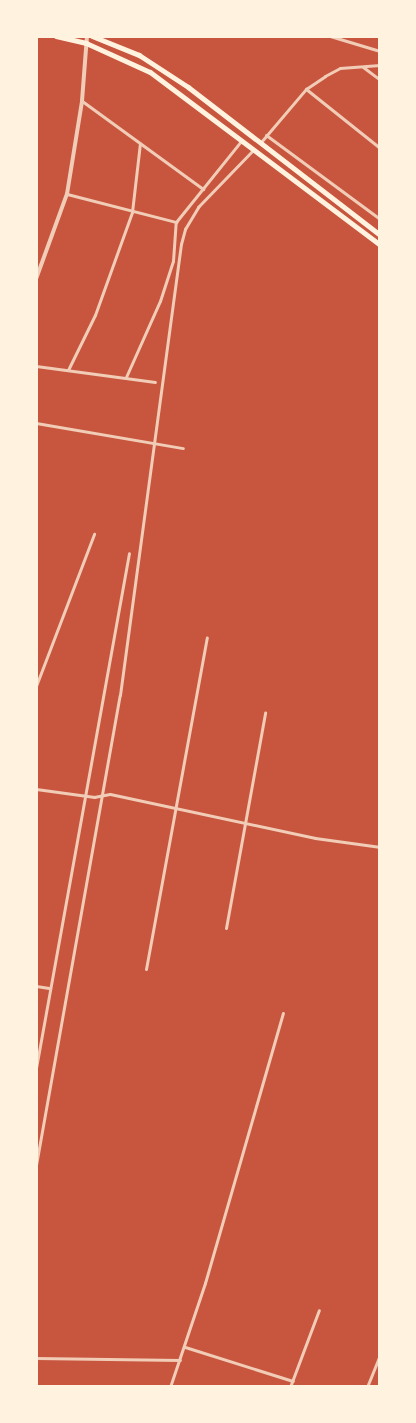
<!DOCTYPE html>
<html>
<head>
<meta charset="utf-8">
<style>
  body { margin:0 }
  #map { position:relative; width:416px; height:1423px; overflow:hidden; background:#c8553d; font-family:"DejaVu Sans",sans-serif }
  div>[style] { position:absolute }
  .minor>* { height:3px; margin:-1.5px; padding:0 1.5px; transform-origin:1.5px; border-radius:1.5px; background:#f1ccb7 }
  .tertiary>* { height:4px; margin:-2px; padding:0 2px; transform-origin:2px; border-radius:2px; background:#f1ccb7 }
  .trunk>* { height:5px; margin:-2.5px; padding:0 2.5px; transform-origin:2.5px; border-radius:2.5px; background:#fff3e0 }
  span { translate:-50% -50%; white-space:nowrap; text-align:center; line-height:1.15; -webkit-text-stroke:4.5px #fff3e0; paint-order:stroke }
  .frame { position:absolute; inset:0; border:38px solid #fff3e0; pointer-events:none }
</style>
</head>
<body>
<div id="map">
  <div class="minor">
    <i style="left:330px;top:36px;width:52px;rotate:16.7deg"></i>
    <i style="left:363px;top:67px;width:21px;rotate:37deg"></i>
    <i style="left:306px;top:89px;width:95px;rotate:38.6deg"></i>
    <i style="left:82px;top:101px;width:150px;rotate:36deg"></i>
    <i style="left:266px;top:135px;width:142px;rotate:36.4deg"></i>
    <i style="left:261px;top:142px;width:70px;rotate:-49.7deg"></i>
    <i style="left:306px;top:89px;width:23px;rotate:-34deg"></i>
    <i style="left:325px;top:76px;width:17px;rotate:-28deg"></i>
    <i style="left:340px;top:68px;width:40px;rotate:-4.3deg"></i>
    <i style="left:67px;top:194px;width:113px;rotate:14.4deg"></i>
    <i style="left:36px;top:366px;width:120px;rotate:7.7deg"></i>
    <i style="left:68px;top:370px;width:61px;rotate:-63.9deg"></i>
    <i style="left:95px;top:315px;width:109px;rotate:-70.2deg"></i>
    <i style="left:132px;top:212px;width:69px;rotate:-83.4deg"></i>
    <i style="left:126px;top:377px;width:83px;rotate:-65.9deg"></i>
    <i style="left:160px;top:301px;width:42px;rotate:-72deg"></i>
    <i style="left:173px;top:261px;width:39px;rotate:-86deg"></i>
    <i style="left:176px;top:222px;width:105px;rotate:-51.2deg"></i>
    <i style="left:36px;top:423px;width:149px;rotate:9.7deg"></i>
    <i style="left:36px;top:686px;width:163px;rotate:-69.1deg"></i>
    <i style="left:36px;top:789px;width:59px;rotate:7.9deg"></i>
    <i style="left:94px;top:797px;width:16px;rotate:-11deg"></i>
    <i style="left:110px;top:794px;width:210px;rotate:12.1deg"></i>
    <i style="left:315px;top:838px;width:66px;rotate:7.9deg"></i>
    <i style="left:226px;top:928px;width:219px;rotate:-79.7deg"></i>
    <i style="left:146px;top:969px;width:337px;rotate:-79.6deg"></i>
    <i style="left:36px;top:986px;width:13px;rotate:9deg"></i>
    <i style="left:36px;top:1068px;width:523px;rotate:-79.76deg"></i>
    <i style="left:36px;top:1165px;width:477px;rotate:-79.9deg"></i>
    <i style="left:120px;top:695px;width:455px;rotate:-82.3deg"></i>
    <i style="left:181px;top:244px;width:16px;rotate:-75deg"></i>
    <i style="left:185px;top:229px;width:26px;rotate:-59deg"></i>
    <i style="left:198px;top:207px;width:79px;rotate:-46deg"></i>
    <i style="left:185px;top:1347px;width:113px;rotate:17.5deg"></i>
    <i style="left:36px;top:1358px;width:144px;rotate:0.8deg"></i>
    <i style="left:170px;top:1387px;width:110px;rotate:-71.4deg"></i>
    <i style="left:205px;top:1283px;width:281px;rotate:-73.9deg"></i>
    <i style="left:290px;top:1387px;width:82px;rotate:-69.4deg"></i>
    <i style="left:367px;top:1387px;width:35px;rotate:-68deg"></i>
  </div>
  <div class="tertiary">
    <i style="left:36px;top:279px;width:90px;rotate:-70deg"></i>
    <i style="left:67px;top:194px;width:94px;rotate:-80.8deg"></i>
    <i style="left:82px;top:101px;width:65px;rotate:-85.6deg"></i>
  </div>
  <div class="trunk">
    <i style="left:56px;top:36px;width:31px;rotate:13deg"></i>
    <i style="left:86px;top:43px;width:70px;rotate:24.4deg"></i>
    <i style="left:150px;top:72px;width:288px;rotate:36.9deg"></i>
    <i style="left:92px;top:36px;width:51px;rotate:22deg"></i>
    <i style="left:139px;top:55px;width:59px;rotate:33.1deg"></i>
    <i style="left:188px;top:87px;width:242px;rotate:37.6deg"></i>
  </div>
  <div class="frame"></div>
</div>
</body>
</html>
